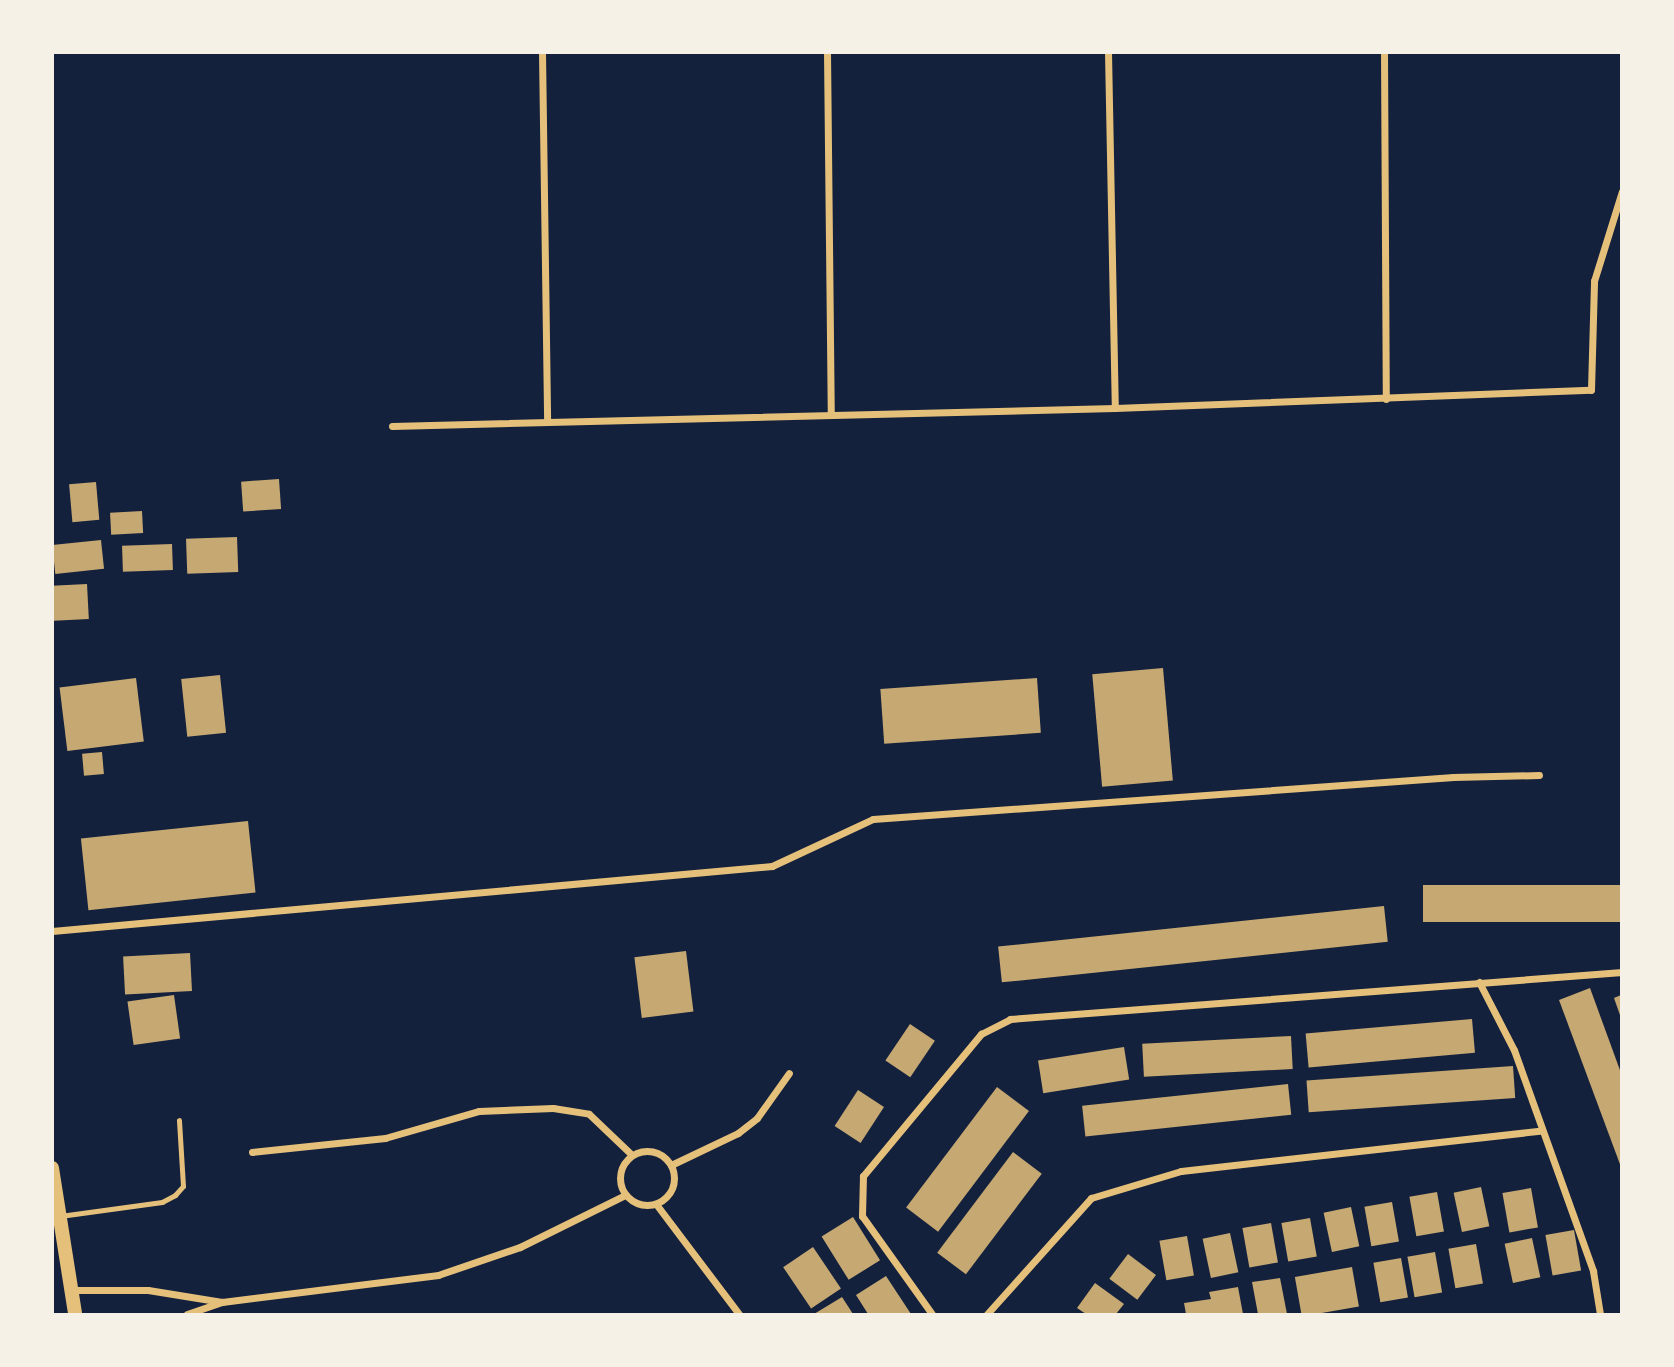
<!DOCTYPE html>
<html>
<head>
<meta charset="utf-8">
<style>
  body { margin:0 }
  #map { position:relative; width:1674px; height:1367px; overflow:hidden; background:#14213d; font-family:"Fira Sans",sans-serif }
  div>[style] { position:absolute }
  .building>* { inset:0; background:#c6a872; transform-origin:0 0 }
  .service>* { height:5px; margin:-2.5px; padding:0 2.5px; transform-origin:2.5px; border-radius:2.5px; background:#e5c07b }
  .minor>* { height:7px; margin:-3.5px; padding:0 3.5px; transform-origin:3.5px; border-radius:3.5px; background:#e5c07b }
  .minor>.ring { margin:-3.5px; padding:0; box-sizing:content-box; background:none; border:7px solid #e5c07b; border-radius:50% }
  .secondary>* { height:14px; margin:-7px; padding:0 7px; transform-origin:7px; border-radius:7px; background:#e5c07b }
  span { translate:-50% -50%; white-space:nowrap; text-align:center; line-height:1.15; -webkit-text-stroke:6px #f6f1e7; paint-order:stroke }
  .frame { position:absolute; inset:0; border:54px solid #f6f1e7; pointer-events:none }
</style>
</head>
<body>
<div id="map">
  <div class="building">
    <i style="left:279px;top:479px;width:30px;height:38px;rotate:86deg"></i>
    <i style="left:96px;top:482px;width:38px;height:27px;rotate:85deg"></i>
    <i style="left:142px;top:511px;width:22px;height:32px;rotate:87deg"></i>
    <i style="left:237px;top:537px;width:35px;height:51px;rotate:88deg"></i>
    <i style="left:101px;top:540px;width:29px;height:49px;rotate:84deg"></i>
    <i style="left:172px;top:544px;width:26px;height:50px;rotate:88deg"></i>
    <i style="left:87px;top:584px;width:35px;height:35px;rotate:87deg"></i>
    <i style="left:1163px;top:668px;width:113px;height:71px;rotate:85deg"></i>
    <i style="left:220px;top:675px;width:58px;height:39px;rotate:84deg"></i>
    <i style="left:136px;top:678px;width:64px;height:77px;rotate:83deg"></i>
    <i style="left:1037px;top:678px;width:55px;height:157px;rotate:86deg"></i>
    <i style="left:102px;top:752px;width:22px;height:20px;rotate:85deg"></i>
    <i style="left:248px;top:821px;width:72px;height:168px;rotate:84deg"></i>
    <i style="left:1621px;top:885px;width:37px;height:198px;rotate:90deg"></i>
    <i style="left:1384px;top:906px;width:36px;height:388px;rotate:84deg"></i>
    <i style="left:686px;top:951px;width:61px;height:52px;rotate:83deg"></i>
    <i style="left:190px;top:953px;width:38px;height:67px;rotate:87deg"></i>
    <i style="clip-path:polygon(1590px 988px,1621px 1073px,1621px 1167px,1559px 1000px)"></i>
    <i style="left:174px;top:995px;width:44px;height:47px;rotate:82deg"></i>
    <i style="clip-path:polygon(1621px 995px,1621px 1018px,1614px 998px)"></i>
    <i style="left:1472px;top:1019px;width:34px;height:167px;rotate:85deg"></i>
    <i style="left:910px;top:1024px;width:30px;height:44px;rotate:34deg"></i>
    <i style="left:1291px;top:1036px;width:33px;height:149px;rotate:87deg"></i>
    <i style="left:1124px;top:1047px;width:33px;height:87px;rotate:81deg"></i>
    <i style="left:1513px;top:1066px;width:32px;height:207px;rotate:86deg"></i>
    <i style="left:1288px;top:1084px;width:31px;height:207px;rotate:84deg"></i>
    <i style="left:997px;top:1087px;width:40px;height:151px;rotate:37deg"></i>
    <i style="left:858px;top:1090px;width:31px;height:43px;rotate:33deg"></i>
    <i style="left:1013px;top:1152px;width:36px;height:126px;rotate:37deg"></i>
    <i style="left:1481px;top:1187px;width:40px;height:28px;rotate:78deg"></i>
    <i style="left:1531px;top:1188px;width:40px;height:29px;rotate:80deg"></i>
    <i style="left:1437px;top:1192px;width:40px;height:28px;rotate:80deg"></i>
    <i style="left:1392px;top:1202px;width:40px;height:28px;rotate:80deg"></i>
    <i style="left:1351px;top:1207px;width:40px;height:28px;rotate:78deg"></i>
    <i style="left:853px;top:1217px;width:51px;height:37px;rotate:58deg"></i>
    <i style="left:1310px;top:1218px;width:39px;height:29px;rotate:80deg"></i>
    <i style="left:1271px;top:1223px;width:40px;height:29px;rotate:80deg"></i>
    <i style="left:1574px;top:1230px;width:41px;height:29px;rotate:80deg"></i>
    <i style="left:1230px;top:1233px;width:40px;height:28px;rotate:78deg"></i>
    <i style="left:1187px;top:1236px;width:40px;height:28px;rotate:80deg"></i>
    <i style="left:1532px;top:1238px;width:40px;height:28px;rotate:78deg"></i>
    <i style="left:1476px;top:1244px;width:40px;height:28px;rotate:80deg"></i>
    <i style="left:813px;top:1247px;width:50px;height:36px;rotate:56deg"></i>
    <i style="left:1435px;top:1252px;width:41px;height:28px;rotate:80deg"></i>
    <i style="left:1128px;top:1254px;width:35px;height:31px;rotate:37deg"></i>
    <i style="left:1401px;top:1258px;width:40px;height:28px;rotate:80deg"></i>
    <i style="left:1352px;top:1267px;width:40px;height:58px;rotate:80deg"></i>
    <i style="clip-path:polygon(886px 1276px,911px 1314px,868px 1314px,856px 1295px)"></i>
    <i style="clip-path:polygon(1280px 1278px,1287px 1314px,1258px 1314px,1252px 1282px)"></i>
    <i style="clip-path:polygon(1095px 1283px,1124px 1304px,1116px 1314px,1086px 1314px,1077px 1308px)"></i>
    <i style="clip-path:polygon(1238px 1287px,1243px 1314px,1186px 1314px,1184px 1303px,1211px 1299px,1209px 1292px)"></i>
    <i style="clip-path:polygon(842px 1297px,853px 1314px,814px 1314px)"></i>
  </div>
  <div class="service">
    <i style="left:60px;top:1216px;width:103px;rotate:-7.8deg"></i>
    <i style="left:162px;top:1202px;width:15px;rotate:-28deg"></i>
    <i style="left:175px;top:1195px;width:12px;rotate:-48deg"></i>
    <i style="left:183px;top:1186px;width:66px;rotate:-93.5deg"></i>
  </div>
  <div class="minor">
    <i style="left:542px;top:52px;width:369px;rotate:89.2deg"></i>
    <i style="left:827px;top:52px;width:362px;rotate:89.4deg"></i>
    <i style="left:1108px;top:52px;width:356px;rotate:88.9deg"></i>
    <i style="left:1384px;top:52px;width:347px;rotate:89.7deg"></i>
    <i style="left:392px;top:426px;width:723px;rotate:-1.43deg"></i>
    <i style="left:1115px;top:408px;width:476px;rotate:-2.2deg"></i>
    <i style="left:1591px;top:390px;width:109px;rotate:-88.4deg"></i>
    <i style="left:1594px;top:281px;width:94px;rotate:-72.7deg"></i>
    <i style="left:52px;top:931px;width:723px;rotate:-5.16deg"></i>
    <i style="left:772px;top:866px;width:111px;rotate:-25deg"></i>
    <i style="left:873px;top:819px;width:582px;rotate:-4.14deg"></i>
    <i style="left:1453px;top:777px;width:86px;rotate:-1.3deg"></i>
    <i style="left:1479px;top:982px;width:76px;rotate:62.8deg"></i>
    <i style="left:1514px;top:1050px;width:235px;rotate:70.3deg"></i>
    <i style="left:1593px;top:1271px;width:44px;rotate:80.8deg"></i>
    <i class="ring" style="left:620px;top:1151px;width:47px;height:47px"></i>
    <i style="left:252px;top:1152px;width:134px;rotate:-6deg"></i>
    <i style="left:385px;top:1138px;width:98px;rotate:-16deg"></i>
    <i style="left:479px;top:1111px;width:74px;rotate:-2.3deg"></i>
    <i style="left:553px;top:1108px;width:36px;rotate:9deg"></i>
    <i style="left:589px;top:1114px;width:59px;rotate:43.6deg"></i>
    <i style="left:671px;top:1165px;width:74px;rotate:-25.5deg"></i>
    <i style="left:738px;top:1133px;width:24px;rotate:-38deg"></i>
    <i style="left:757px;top:1118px;width:55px;rotate:-54.6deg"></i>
    <i style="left:656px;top:1204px;width:138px;rotate:53deg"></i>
    <i style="left:71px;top:1290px;width:77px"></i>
    <i style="left:148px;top:1290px;width:75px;rotate:9.2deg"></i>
    <i style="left:187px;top:1314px;width:37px;rotate:-19deg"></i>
    <i style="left:222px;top:1302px;width:218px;rotate:-7.1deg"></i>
    <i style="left:438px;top:1275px;width:87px;rotate:-18.9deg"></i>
    <i style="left:520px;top:1247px;width:117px;rotate:-26.3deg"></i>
    <i style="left:932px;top:1314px;width:120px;rotate:-125.5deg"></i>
    <i style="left:862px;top:1216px;width:40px;rotate:-88.6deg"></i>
    <i style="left:863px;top:1176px;width:185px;rotate:-50.3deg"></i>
    <i style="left:981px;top:1034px;width:33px;rotate:-27deg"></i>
    <i style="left:1010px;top:1019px;width:614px;rotate:-4.39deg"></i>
    <i style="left:987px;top:1314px;width:156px;rotate:-48.1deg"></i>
    <i style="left:1091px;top:1198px;width:94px;rotate:-16.7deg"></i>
    <i style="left:1181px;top:1171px;width:361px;rotate:-6.4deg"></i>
  </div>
  <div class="secondary">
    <i style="left:52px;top:1168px;width:148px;rotate:81deg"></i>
  </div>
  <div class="frame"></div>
</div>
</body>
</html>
